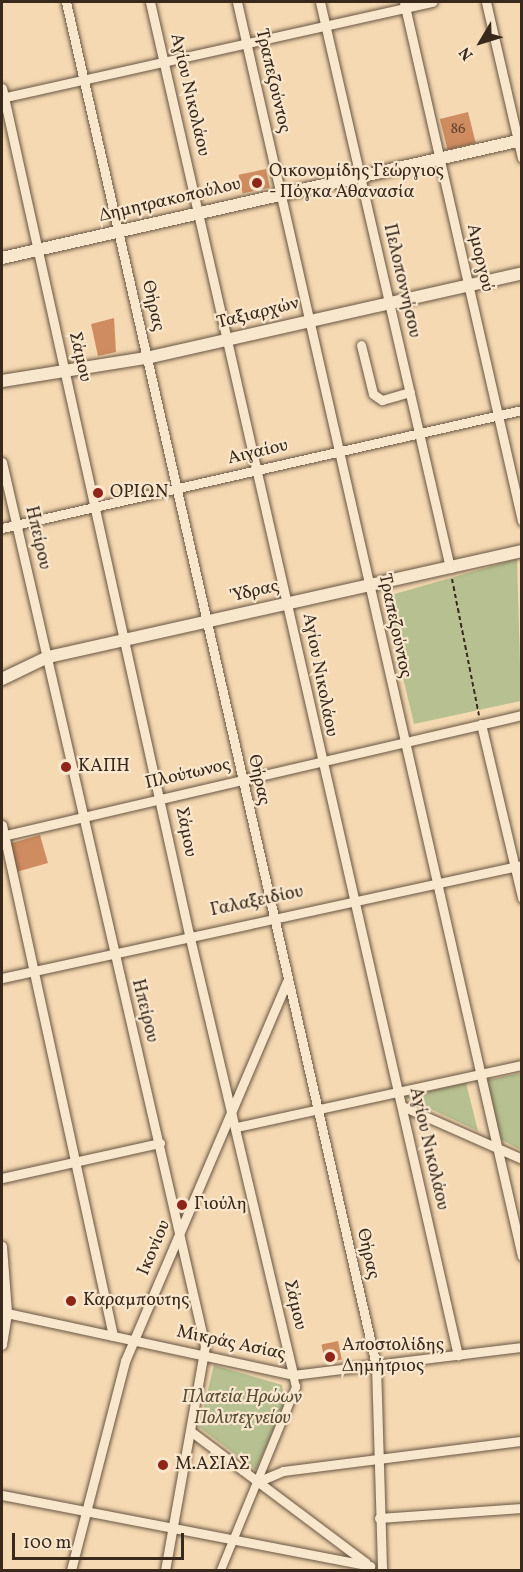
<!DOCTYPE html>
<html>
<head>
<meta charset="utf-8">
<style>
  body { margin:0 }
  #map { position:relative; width:523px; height:1572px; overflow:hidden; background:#f5d9b2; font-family:Vollkorn,serif }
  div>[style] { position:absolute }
  .green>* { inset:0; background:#b7c090 }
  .building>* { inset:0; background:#cf8c60; transform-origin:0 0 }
  .path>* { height:2px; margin-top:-1px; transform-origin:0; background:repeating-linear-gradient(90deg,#39291c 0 4.5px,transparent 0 7.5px) }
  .roads { filter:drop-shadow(0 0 2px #685542) drop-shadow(0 0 2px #685542) }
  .pedestrian>* { height:8px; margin:-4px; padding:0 4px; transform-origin:4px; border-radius:4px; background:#f8e6cd }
  .minor>* { height:9px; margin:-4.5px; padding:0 4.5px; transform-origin:4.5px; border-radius:4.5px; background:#f8e6cd }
  .tertiary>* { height:12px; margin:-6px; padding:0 6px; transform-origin:6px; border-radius:6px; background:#f8e6cd }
  .dots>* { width:16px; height:16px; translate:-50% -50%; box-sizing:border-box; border:3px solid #f8e6cd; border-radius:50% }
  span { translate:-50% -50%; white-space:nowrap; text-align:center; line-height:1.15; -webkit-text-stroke:4.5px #f8e6cd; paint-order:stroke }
  .number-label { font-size:15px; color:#5e422d }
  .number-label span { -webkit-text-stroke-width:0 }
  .street-label { font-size:18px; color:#39291c }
  .poi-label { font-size:18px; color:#39291c }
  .left { translate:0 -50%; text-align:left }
  .park-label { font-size:18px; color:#584f39; font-style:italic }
  .frame { position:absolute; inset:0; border:3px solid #39291c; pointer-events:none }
  .north { position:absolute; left:451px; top:12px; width:60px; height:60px; -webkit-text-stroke:4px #f8e6cd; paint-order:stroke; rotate:232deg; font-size:16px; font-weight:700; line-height:24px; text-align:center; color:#39291c }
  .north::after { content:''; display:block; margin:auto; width:21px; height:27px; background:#39291c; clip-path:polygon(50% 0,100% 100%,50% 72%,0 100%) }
  .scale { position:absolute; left:12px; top:1533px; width:172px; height:27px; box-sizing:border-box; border:3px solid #39291c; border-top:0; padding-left:8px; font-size:18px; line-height:21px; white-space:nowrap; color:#39291c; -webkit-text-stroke:4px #f8e6cd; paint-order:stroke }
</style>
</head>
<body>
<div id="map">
  <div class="green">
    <i style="clip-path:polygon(517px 559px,521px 701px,414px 724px,384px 597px)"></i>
    <i style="clip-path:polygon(521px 1073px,521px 1150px,500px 1139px,487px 1080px)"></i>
    <i style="clip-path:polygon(466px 1083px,478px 1131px,407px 1098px,407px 1096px)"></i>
    <i style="clip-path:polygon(214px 1365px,282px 1385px,285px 1404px,256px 1470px,199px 1427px)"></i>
  </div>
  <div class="building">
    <i style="left:468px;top:112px;width:32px;height:29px;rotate:76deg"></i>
    <i style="left:266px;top:169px;width:19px;height:28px;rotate:78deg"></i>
    <i style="clip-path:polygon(114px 318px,116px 352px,98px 356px,91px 324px)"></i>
    <i style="left:40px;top:835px;width:29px;height:32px;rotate:74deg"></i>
    <i style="left:338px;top:1341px;width:19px;height:17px;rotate:78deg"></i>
  </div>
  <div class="path">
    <i style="left:452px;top:579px;width:139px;rotate:78.8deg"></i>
  </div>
  <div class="roads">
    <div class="pedestrian">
      <i style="left:221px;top:1570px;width:198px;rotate:-67.7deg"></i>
      <i style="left:296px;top:1387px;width:12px;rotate:-104deg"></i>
    </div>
    <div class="minor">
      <i style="left:66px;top:2px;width:1398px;rotate:77.19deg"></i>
      <i style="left:376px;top:1365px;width:205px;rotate:88.3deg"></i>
      <i style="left:150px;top:2px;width:1388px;rotate:77.18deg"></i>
      <i style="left:237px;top:2px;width:1286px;rotate:77.2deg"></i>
      <i style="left:320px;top:2px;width:581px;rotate:77.06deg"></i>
      <i style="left:404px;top:2px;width:532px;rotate:77.19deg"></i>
      <i style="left:486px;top:2px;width:160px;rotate:77deg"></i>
      <i style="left:2px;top:88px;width:866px;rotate:77.54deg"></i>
      <i style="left:189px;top:934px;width:453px;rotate:76.7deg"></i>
      <i style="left:2px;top:98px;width:441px;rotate:-12.6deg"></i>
      <i style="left:361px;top:345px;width:50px;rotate:76.2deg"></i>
      <i style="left:373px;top:394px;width:11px;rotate:34deg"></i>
      <i style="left:382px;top:400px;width:29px;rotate:-16deg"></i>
      <i style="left:2px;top:462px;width:907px;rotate:77.07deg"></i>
      <i style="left:205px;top:1346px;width:228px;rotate:100.1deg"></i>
      <i style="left:2px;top:528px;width:533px;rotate:-12.79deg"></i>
      <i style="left:481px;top:724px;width:179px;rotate:76.7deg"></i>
      <i style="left:2px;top:825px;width:523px;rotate:77.74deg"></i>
      <i style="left:2px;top:836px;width:534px;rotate:-13.1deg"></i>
      <i style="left:2px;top:978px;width:532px;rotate:-12.26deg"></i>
      <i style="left:402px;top:1106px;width:131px;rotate:23.8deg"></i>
      <i style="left:237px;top:1127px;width:292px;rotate:-12.3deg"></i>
      <i style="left:2px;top:1178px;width:162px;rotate:-12.5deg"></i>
      <i style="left:2px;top:1246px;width:67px;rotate:85.7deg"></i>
      <i style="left:7px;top:1313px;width:32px;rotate:99deg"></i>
      <i style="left:2px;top:1312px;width:298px;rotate:12.2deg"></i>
      <i style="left:293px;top:1375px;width:231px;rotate:-7deg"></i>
      <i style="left:193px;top:1433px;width:216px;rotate:36.9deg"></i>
      <i style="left:257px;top:1482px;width:28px;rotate:-23deg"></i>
      <i style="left:283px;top:1471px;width:241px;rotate:-7.2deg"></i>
      <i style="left:2px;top:1495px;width:375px;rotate:10.9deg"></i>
      <i style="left:379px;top:1518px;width:143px;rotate:-4deg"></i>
      <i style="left:71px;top:1570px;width:216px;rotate:-75.5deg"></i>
      <i style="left:125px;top:1361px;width:412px;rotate:-66.9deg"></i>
    </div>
    <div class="tertiary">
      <i style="left:2px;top:258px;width:533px;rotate:-12.79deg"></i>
      <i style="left:2px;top:381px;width:146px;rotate:-9.1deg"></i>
      <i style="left:146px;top:358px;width:385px;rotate:-12.7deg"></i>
      <i style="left:2px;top:679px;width:51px;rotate:-25.6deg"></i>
      <i style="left:48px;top:657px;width:486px;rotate:-12.6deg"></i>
    </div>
  </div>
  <div class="dots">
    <i style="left:257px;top:183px;background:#8f2418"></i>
    <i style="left:98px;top:493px;background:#8f2418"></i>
    <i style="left:66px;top:767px;background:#8f2418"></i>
    <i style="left:182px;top:1205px;background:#8f2418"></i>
    <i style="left:71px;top:1301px;background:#8f2418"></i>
    <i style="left:330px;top:1357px;background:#8f2418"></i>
    <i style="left:163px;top:1465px;background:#8f2418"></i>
  </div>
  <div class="number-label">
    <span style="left:458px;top:130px">86</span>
  </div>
  <div class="street-label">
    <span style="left:272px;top:81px;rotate:77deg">Τραπεζούντος</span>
    <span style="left:189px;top:95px;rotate:77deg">Αγίου Νικολάου</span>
    <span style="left:170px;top:201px;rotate:-13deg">Δημητρακοπούλου</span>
    <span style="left:479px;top:258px;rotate:77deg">Αμοργού</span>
    <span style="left:401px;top:281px;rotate:77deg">Πελοποννήσου</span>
    <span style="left:152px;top:306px;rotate:77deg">Θήρας</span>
    <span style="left:258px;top:314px;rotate:-14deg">Ταξιαρχών</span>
    <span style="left:79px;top:357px;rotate:77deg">Σάμου</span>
    <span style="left:258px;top:453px;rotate:-13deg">Αιγαίου</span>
    <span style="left:37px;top:538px;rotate:77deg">Ηπείρου</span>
    <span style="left:256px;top:592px;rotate:-13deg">Ύδρας</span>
    <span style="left:394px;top:626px;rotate:78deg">Τραπεζούντος</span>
    <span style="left:319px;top:675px;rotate:79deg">Αγίου Νικολάου</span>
    <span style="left:188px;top:775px;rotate:-13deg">Πλούτωνος</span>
    <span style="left:258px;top:780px;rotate:78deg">Θήρας</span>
    <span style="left:185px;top:832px;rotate:79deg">Σάμου</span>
    <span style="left:257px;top:902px;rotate:-12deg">Γαλαξειδίου</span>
    <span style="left:144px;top:1011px;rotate:76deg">Ηπείρου</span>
    <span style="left:428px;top:1149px;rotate:77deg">Αγίου Νικολάου</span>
    <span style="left:155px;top:1248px;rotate:-67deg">Ικονίου</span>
    <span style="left:367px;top:1254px;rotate:77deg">Θήρας</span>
    <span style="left:294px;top:1305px;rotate:77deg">Σάμου</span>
    <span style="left:231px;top:1344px;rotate:12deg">Μικράς Ασίας</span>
  </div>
  <div class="poi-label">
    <span class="left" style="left:269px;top:183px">Οικονομίδης Γεώργιος<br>- Πόγκα Αθανασία</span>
    <span class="left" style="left:110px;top:493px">ΟΡΙΩΝ</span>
    <span class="left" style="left:78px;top:767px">ΚΑΠΗ</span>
    <span class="left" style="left:194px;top:1205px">Γιούλη</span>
    <span class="left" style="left:83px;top:1301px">Καραμπουτης</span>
    <span class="left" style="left:342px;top:1357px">Αποστολίδης<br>Δημήτριος</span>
    <span class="left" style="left:175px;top:1465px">Μ.ΑΣΙΑΣ</span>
  </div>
  <div class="park-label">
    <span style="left:242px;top:1409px">Πλατεία Ηρώων<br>Πολυτεχνείου</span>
  </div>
  <div class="frame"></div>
  <div class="north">N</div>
  <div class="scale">100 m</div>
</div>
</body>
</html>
